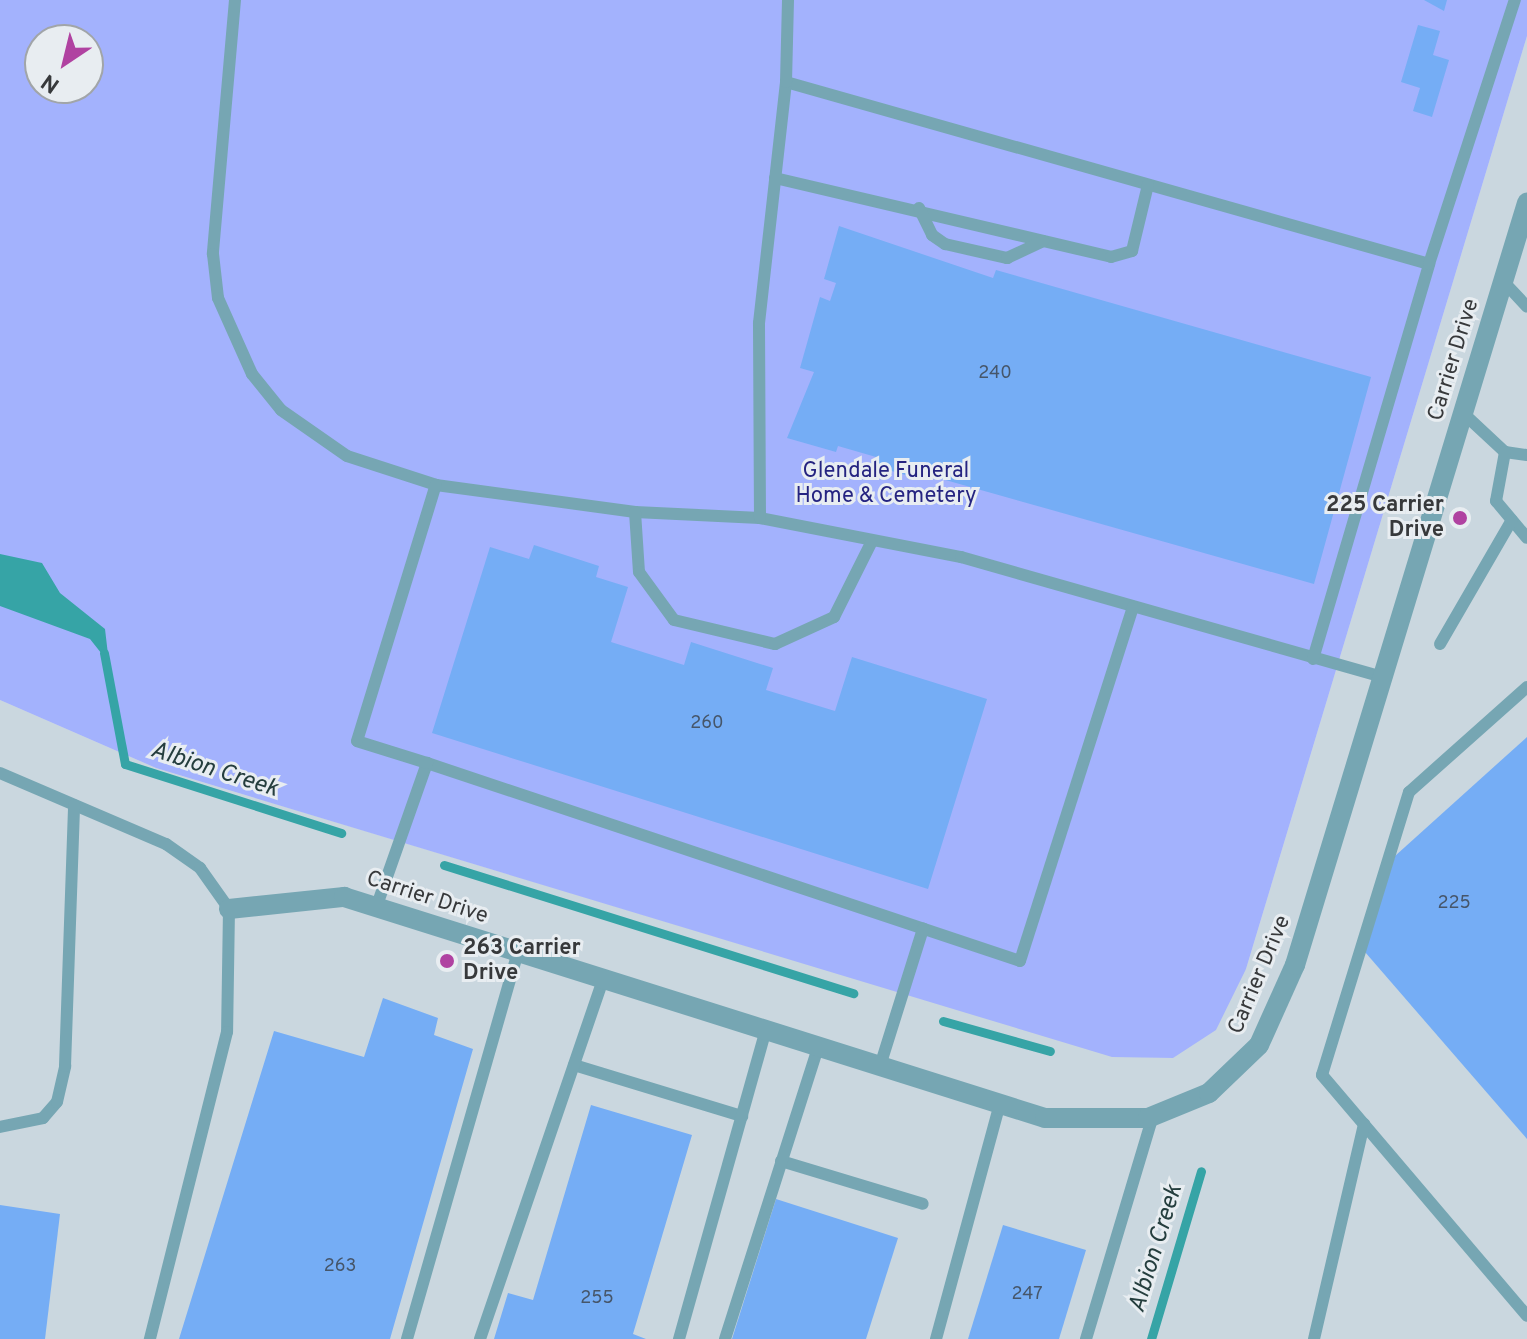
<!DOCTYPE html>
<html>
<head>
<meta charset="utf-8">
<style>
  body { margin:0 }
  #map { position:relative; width:1527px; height:1339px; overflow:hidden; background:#dbe0e3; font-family:Overpass,sans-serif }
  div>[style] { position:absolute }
  .built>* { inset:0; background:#cad7df }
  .green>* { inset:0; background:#a3b2fd }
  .water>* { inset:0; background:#36a4a6 }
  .stream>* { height:9px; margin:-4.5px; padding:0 4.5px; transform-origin:4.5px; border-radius:4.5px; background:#36a4a6 }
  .building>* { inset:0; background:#75adf5 }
  .lane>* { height:12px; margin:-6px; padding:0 6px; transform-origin:6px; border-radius:6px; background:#76a6b3 }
  .street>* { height:20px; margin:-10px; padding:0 10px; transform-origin:10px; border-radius:10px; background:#76a6b3 }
  .dots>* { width:22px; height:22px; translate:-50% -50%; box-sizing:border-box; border:4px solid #e8edf1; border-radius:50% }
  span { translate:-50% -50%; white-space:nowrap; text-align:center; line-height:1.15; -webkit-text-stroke:6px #e8edf1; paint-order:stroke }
  .number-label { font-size:18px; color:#46566a }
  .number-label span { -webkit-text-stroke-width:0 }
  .street-label { font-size:22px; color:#37393b }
  .park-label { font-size:22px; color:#252481 }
  .poi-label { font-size:22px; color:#37393b; font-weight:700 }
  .right { translate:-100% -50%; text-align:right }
  .left { translate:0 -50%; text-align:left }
  .water-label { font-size:24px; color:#253e3e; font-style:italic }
  .north { position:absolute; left:24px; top:24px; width:80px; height:80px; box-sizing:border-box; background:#e8edf1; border:2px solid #a1a5a8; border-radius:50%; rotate:215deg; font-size:22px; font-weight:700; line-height:32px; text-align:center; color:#37393b }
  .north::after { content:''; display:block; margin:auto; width:28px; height:36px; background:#b042a1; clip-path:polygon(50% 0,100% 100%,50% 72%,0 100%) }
</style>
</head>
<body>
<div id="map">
  <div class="built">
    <i style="clip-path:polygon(1527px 36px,1527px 1339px,0 1339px,0 700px,156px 768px,1112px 1056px,1173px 1058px,1246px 969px)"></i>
  </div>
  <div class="green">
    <i style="clip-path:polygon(evenodd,0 0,1527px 0,1527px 36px,1246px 969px,1216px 1030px,1173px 1058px,1112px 1057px,156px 768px,0 700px,0 0,40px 40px,88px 40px,88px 88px,40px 88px,40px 40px)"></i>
  </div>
  <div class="water">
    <i style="clip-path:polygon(0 554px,42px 563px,60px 593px,105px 629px,109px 663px,90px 639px,0 606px)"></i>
  </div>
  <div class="stream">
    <i style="left:104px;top:653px;width:113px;rotate:79.3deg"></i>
    <i style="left:125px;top:764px;width:227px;rotate:17.7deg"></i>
    <i style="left:444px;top:865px;width:429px;rotate:17.4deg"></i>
    <i style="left:943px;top:1021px;width:111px;rotate:15.7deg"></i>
    <i style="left:1151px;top:1339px;width:175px;rotate:-73.4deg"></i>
  </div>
  <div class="building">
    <i style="clip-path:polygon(1424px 0,1447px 0,1444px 11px)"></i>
    <i style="clip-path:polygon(1418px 25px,1440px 31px,1433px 55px,1449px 60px,1432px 117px,1413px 111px,1420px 88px,1401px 82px)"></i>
    <i style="clip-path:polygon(839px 226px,993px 278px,996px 270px,1371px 377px,1314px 584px,910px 470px,909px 476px,874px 466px,876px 457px,838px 446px,836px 452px,787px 438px,814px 372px,800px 368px,820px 297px,830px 301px,836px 283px,824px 279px)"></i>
    <i style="clip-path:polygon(534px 545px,599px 566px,596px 577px,628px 587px,611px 642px,684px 665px,691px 642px,773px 668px,766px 690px,835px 711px,852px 657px,987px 699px,928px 889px,432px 733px,490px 547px,529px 559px)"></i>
    <i style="clip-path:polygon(1527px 737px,1527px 1139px,1365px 952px,1395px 856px)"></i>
    <i style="clip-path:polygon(383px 998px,438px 1018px,434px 1035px,473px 1049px,390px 1339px,179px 1339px,274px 1031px,364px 1057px)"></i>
    <i style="clip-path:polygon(591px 1105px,692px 1135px,633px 1334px,646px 1339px,494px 1339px,508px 1293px,533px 1300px)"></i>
    <i style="clip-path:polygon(776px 1199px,898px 1238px,866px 1339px,732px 1339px)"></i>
    <i style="clip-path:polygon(0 1205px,60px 1214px,45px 1339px,0 1339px)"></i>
    <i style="clip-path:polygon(1003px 1225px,1086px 1250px,1059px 1339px,968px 1339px)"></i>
  </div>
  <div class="lane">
    <i style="left:235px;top:0;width:255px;rotate:95deg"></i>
    <i style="left:213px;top:254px;width:44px;rotate:83.5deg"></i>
    <i style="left:218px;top:298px;width:83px;rotate:65.9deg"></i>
    <i style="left:252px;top:374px;width:46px;rotate:51.1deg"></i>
    <i style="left:281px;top:410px;width:80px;rotate:34.9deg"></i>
    <i style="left:347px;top:456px;width:94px;rotate:18deg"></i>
    <i style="left:436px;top:485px;width:201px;rotate:7.7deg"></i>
    <i style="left:635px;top:512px;width:125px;rotate:2.7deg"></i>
    <i style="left:760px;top:518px;width:205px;rotate:11deg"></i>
    <i style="left:961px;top:557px;width:442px;rotate:15.9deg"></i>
    <i style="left:786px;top:82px;width:668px;rotate:15.8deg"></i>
    <i style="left:775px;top:178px;width:345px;rotate:13.2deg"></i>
    <i style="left:1111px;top:257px;width:22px;rotate:-16deg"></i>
    <i style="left:1132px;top:251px;width:68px;rotate:-76.4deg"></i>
    <i style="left:919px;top:208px;width:30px;rotate:64deg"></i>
    <i style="left:932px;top:235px;width:16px;rotate:35deg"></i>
    <i style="left:945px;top:244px;width:64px;rotate:12.7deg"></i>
    <i style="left:1007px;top:258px;width:40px;rotate:-25deg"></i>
    <i style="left:1503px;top:281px;width:35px;rotate:47deg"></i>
    <i style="left:1463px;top:413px;width:57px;rotate:42.9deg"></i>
    <i style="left:1505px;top:452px;width:22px;rotate:8deg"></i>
    <i style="left:1505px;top:452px;width:50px;rotate:100.4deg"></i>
    <i style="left:1496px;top:501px;width:48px;rotate:50deg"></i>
    <i style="left:635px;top:512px;width:60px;rotate:86.2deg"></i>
    <i style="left:639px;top:572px;width:59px;rotate:53.9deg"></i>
    <i style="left:674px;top:620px;width:104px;rotate:13.4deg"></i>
    <i style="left:775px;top:644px;width:65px;rotate:-24.6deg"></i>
    <i style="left:834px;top:617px;width:83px;rotate:-63.4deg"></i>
    <i style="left:760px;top:518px;width:195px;rotate:-90.3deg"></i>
    <i style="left:759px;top:323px;width:243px;rotate:-83.6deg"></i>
    <i style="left:786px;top:82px;width:82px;rotate:-88.6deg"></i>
    <i style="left:1440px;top:644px;width:143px;rotate:-59.9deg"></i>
    <i style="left:1313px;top:659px;width:412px;rotate:-73.6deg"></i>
    <i style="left:1429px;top:264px;width:278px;rotate:-72deg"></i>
    <i style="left:1527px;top:687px;width:158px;rotate:138.3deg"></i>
    <i style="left:1409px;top:792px;width:296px;rotate:107.1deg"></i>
    <i style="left:1322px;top:1075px;width:316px;rotate:49.6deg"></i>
    <i style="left:427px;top:763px;width:625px;rotate:18.46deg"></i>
    <i style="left:1020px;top:961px;width:372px;rotate:-72.3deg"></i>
    <i style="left:0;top:773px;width:181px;rotate:23.2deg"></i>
    <i style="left:166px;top:844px;width:42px;rotate:35.2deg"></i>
    <i style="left:200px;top:868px;width:50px;rotate:54.7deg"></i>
    <i style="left:229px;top:909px;width:123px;rotate:90.9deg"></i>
    <i style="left:227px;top:1032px;width:317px;rotate:104.1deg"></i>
    <i style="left:376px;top:908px;width:154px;rotate:-70.6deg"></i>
    <i style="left:427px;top:763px;width:73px;rotate:-162.6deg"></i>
    <i style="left:357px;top:741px;width:268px;rotate:-72.9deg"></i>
    <i style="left:574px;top:1065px;width:176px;rotate:16.9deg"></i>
    <i style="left:880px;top:1066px;width:144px;rotate:-72.6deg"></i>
    <i style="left:0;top:1127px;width:44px;rotate:-11.8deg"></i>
    <i style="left:43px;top:1118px;width:21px;rotate:-49deg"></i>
    <i style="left:57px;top:1102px;width:37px;rotate:-77deg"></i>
    <i style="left:65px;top:1066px;width:261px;rotate:-88deg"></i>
    <i style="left:781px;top:1161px;width:148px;rotate:16.8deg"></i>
    <i style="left:407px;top:1339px;width:403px;rotate:-74deg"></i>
    <i style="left:480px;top:1339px;width:380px;rotate:-71.1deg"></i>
    <i style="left:679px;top:1339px;width:321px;rotate:-74.3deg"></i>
    <i style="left:725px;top:1339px;width:306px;rotate:-72.3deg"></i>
    <i style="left:936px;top:1339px;width:244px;rotate:-74.8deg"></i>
    <i style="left:1086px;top:1339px;width:233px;rotate:-73.3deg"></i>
    <i style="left:1314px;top:1339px;width:221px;rotate:-76.9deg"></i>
  </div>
  <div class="street">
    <i style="left:229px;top:909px;width:116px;rotate:-6deg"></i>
    <i style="left:344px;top:897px;width:735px;rotate:17.5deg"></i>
    <i style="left:1045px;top:1118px;width:103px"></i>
    <i style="left:1148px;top:1118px;width:66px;rotate:-22.3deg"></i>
    <i style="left:1209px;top:1093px;width:69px;rotate:-43.8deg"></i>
    <i style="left:1259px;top:1045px;width:88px;rotate:-65.8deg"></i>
    <i style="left:1295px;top:965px;width:797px;rotate:-73.07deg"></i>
  </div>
  <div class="dots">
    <i style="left:1460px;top:518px;background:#b042a1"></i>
    <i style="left:447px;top:961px;background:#b042a1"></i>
  </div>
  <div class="number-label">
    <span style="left:995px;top:374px">240</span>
    <span style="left:707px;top:724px">260</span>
    <span style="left:1454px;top:904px">225</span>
    <span style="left:340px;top:1267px">263</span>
    <span style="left:1027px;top:1295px">247</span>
    <span style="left:597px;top:1299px">255</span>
  </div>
  <div class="street-label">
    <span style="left:1454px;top:360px;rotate:-73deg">Carrier Drive</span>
    <span style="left:427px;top:898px;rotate:18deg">Carrier Drive</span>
    <span style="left:1260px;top:975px;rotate:-67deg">Carrier Drive</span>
  </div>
  <div class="park-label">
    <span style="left:886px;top:484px">Glendale Funeral<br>Home &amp; Cemetery</span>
  </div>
  <div class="poi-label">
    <span class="right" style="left:1444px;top:518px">225 Carrier<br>Drive</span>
    <span class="left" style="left:463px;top:961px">263 Carrier<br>Drive</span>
  </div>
  <div class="water-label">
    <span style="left:214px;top:771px;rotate:18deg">Albion Creek</span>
    <span style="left:1157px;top:1249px;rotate:-73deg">Albion Creek</span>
  </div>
  <div class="north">N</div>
</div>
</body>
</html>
